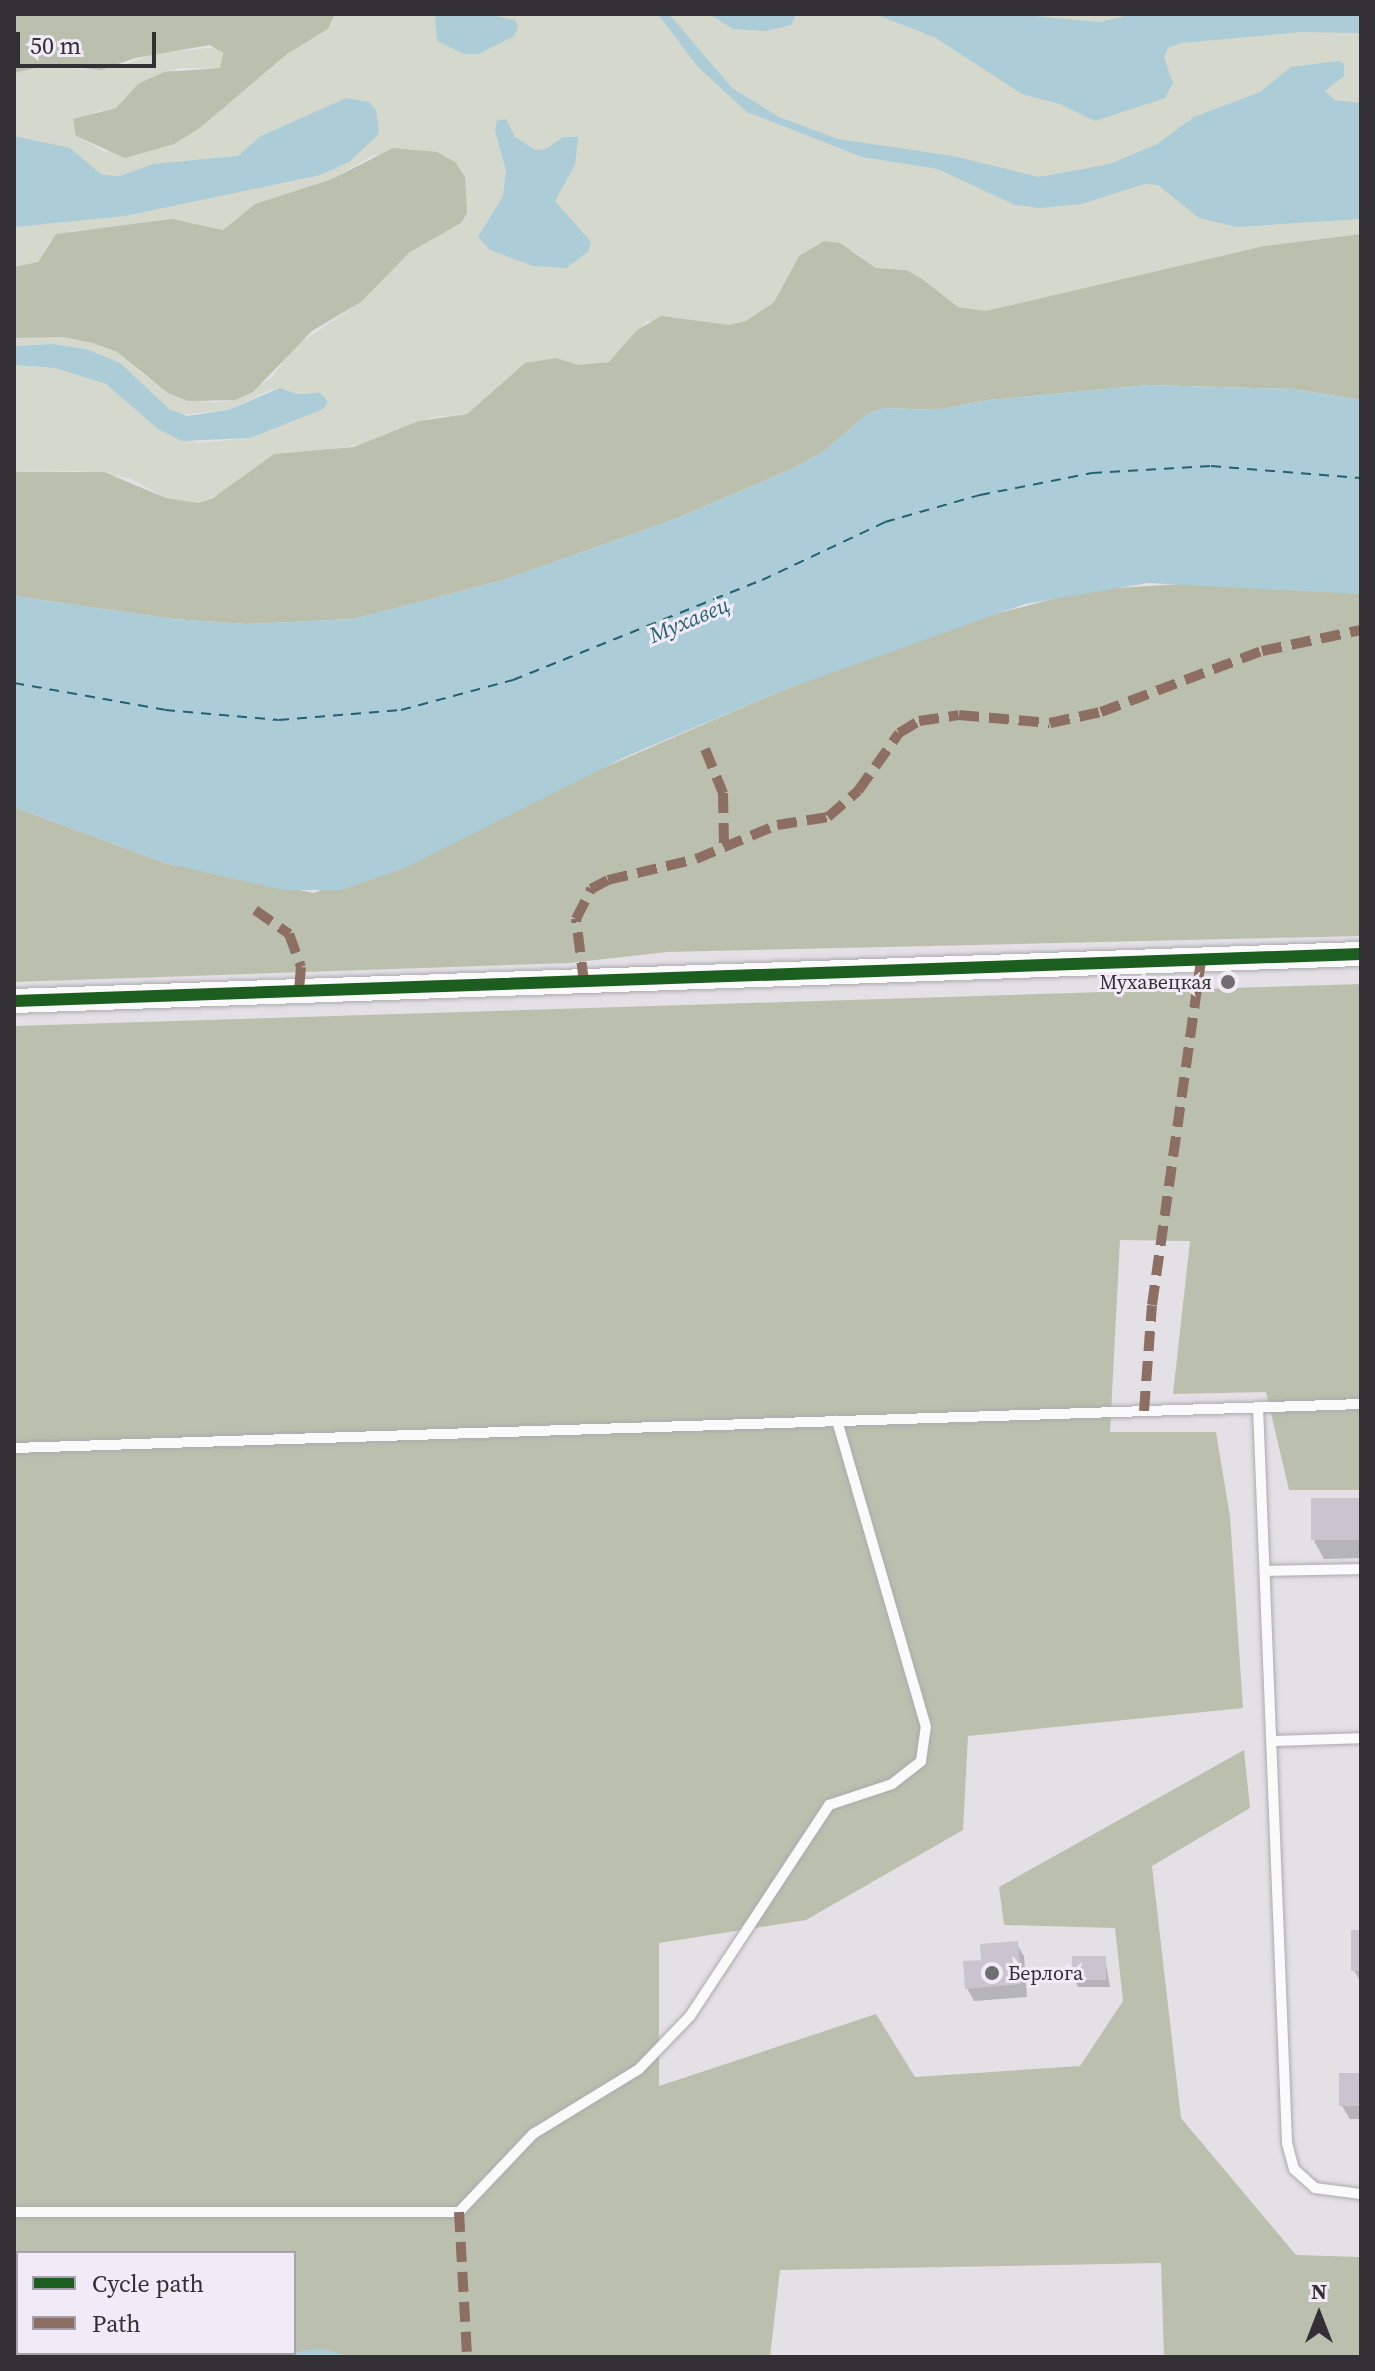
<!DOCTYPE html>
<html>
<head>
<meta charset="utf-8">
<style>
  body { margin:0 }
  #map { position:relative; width:1375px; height:2371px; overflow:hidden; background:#e3e1e6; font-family:"Source Serif 4",serif }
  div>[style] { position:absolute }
  .green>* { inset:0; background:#d4d8cd }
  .forest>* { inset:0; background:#bbc0ae }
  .water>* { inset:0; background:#accdd7 }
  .shadow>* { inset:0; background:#0003 }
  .ferry>* { height:2px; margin-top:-1px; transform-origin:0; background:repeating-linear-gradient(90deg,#23616f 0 10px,transparent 0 18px) }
  .building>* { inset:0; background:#c9c4ce; transform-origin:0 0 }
  .roads { filter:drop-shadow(0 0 2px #abaaae) drop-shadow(0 0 2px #abaaae) }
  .service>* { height:10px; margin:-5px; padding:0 5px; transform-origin:5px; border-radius:5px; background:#fbfafb }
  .tertiary>* { height:24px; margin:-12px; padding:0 12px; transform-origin:12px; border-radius:12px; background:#fbfafb }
  .quiet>* { height:10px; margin-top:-5px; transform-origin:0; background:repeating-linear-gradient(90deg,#8d6e63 0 20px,transparent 0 30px) }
  .cycleway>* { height:12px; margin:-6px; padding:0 6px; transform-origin:6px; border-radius:6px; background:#1b5e20 }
  .dots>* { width:22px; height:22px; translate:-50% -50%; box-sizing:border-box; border:4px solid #f1ebf7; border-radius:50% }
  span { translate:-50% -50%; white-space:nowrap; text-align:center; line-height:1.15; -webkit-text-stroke:6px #f1ebf7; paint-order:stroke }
  .poi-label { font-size:20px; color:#323034 }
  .right { translate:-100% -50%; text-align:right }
  .left { translate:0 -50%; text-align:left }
  .water-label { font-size:22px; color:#23616f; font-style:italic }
  .frame { position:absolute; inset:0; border:16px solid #323034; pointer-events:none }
  .legend { position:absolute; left:16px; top:2251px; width:280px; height:104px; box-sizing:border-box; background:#f1ebf7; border:2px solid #a5a0a9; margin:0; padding:10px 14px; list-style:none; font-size:24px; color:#323034 }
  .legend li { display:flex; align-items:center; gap:16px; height:40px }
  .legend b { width:40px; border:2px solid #a5a0a9 }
  .north { position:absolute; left:1279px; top:2275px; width:80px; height:80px; -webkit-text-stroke:6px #f1ebf7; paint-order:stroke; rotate:0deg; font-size:22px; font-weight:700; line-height:32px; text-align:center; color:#323034 }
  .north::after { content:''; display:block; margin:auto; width:28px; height:36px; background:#323034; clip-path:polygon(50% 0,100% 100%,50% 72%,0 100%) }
  .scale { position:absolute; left:16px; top:32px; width:140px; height:36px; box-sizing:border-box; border:4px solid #323034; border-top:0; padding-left:10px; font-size:24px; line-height:28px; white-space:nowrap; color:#323034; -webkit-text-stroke:6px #f1ebf7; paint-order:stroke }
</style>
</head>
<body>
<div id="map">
  <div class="green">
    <i style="clip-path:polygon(333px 14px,1361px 14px,1361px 234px,1264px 246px,986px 311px,958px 307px,921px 278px,906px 270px,876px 268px,854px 251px,799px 256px,774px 302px,746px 321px,729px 326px,647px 321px,609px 362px,578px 365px,556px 358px,526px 363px,467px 414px,433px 417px,371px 443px,333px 449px,197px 503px,166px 498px,129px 478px,82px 471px,14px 472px,14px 365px,55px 368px,106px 384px,149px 420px,197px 443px,250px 438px,323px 409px,307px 395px,272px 389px,228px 410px,178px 415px,52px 344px,14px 346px,14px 338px,63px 337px,93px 343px,117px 352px,150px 380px,213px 403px,235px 400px,271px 378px,295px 346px,361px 302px,410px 252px,461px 223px,374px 155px,332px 179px,255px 204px,223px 230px,187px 222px,71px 231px,49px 243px,38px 262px,14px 267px,14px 73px,49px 65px,85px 70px,122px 66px,151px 54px,218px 47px,225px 61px,220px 68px,179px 68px,129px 94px,116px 108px,95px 112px,76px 136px,105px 152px,200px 128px,287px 54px,328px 29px)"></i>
  </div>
  <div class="forest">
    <i style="clip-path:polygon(14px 14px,333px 14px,334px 16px,328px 29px,287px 54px,200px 128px,174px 144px,125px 158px,76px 136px,73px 119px,116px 108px,138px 84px,164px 72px,220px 68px,223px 53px,210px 45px,135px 58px,102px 70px,49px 65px,14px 73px)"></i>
    <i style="clip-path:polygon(393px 148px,437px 152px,455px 162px,465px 177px,467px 213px,461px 223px,410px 252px,361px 302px,312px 331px,253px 392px,235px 400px,188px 401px,168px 393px,117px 352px,93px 343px,63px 337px,14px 338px,14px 267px,38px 262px,56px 234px,172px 219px,223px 230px,255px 204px,332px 179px)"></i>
    <i style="clip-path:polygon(1361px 234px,1361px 400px,1293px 389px,1149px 385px,988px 400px,936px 410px,884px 408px,867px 414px,826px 450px,792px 469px,675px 519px,504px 580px,353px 619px,247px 624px,173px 619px,14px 596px,14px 472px,104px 472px,166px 498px,198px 503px,213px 498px,274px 454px,354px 447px,419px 421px,467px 414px,525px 363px,556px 358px,578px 365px,609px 362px,637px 330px,661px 316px,729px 325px,746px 321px,774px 302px,799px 256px,824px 241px,840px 243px,876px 268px,906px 270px,921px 278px,958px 307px,986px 311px,1264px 246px)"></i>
    <i style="clip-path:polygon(1213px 582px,1361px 594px,1361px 936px,667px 952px,569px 963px,14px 982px,14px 807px,165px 863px,314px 893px,781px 691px,963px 623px,1085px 590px)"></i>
    <i style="clip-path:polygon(1361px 984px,1361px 1490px,1289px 1490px,1266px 1392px,1173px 1394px,1190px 1241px,1120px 1240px,1110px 1432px,1216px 1432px,1230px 1516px,1243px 1708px,968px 1736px,963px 1830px,806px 1920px,659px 1943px,659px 2086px,876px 2014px,915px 2077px,1080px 2066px,1123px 2001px,1115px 1928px,1004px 1925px,999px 1887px,1244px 1750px,1250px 1808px,1152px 1866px,1181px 2118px,1296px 2255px,1361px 2257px,1361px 2357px,1164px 2357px,1161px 2263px,780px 2270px,770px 2357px,351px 2357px,294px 2352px,294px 2253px,18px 2253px,14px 2322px,14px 1026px)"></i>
    <i style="clip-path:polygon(150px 2353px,292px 2353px,142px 2357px)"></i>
  </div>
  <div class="water">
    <i style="clip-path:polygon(435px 14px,486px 14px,515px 20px,518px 27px,514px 36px,479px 54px,464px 54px,437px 41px)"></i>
    <i style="clip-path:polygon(658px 14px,669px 14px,732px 88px,779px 117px,838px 139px,953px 156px,1039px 177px,1110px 164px,1157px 144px,1194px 117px,1260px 92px,1291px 67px,1338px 61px,1344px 64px,1344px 76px,1325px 91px,1335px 100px,1361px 103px,1361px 219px,1237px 227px,1199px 218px,1158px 185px,1144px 184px,1082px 204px,1040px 208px,1015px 205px,938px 169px,862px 157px,747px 112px,698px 67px)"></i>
    <i style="clip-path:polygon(709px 14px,796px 14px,796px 15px,791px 25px,766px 31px,733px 29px)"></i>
    <i style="clip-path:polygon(875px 14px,1011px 14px,1100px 22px,1134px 14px,1361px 14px,1361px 33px,1301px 32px,1181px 43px,1168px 48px,1164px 58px,1173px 83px,1165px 98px,1095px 121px,1060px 104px,1022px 94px,936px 38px)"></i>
    <i style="clip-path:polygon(346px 98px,369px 102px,376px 110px,379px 134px,349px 162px,320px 175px,125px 216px,14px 227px,14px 136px,70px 148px,102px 175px,120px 176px,153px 164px,238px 156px,261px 136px)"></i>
    <i style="clip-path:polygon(506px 119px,515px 137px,535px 150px,546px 149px,563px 137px,578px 137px,575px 165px,555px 201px,591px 242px,588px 252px,566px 268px,533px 266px,490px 250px,478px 237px,503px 196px,506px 170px,495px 131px,497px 121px)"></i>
    <i style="clip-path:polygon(52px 344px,86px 349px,120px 363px,169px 409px,187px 416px,228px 410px,280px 388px,297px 394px,320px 393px,328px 402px,323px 409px,250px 438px,182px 441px,158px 429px,106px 384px,55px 368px,14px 365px,14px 346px)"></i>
    <i style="clip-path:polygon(1149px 385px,1293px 389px,1361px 400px,1361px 594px,1148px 583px,1025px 604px,781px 691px,625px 757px,405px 868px,341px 890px,283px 890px,165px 863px,14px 807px,14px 596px,173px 619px,247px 624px,353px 619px,504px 580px,675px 519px,792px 469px,826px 450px,867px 414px,884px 408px,936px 410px,988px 400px)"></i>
    <i style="clip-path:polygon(14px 2322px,18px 2322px,18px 2353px,150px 2353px,14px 2357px)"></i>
    <i style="clip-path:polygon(325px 2349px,351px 2357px,281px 2357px,305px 2350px)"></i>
  </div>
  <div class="shadow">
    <i style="clip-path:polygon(1361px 1500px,1361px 1558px,1324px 1559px,1314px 1541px)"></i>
    <i style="clip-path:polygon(1361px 1932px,1361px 1983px,1354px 1970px)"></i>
    <i style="clip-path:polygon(1016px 1943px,1024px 1956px,1027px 1997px,974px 2001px,967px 1988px,983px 1962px)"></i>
    <i style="clip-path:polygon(1105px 1958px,1110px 1987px,1078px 1987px,1074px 1979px)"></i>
    <i style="clip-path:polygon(1361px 2075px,1361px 2119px,1350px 2119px,1342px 2106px)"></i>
  </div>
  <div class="ferry">
    <i style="left:14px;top:683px;width:153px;rotate:10.1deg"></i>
    <i style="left:165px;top:710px;width:114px;rotate:5deg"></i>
    <i style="left:279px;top:720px;width:122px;rotate:-4.7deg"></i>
    <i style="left:401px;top:710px;width:116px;rotate:-15deg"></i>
    <i style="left:513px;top:680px;width:268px;rotate:-21.9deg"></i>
    <i style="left:762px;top:580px;width:136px;rotate:-25.2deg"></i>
    <i style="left:885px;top:522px;width:99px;rotate:-15.9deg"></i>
    <i style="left:980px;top:495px;width:114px;rotate:-11.1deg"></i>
    <i style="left:1092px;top:473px;width:119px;rotate:-3.4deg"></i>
    <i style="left:1211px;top:466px;width:150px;rotate:4.6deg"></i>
  </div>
  <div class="building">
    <i style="left:1361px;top:1498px;width:42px;height:50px;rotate:90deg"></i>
    <i style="left:1351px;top:1930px;width:10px;height:41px"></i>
    <i style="clip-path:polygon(1018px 1941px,1021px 1984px,965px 1989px,963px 1961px,981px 1960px,980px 1944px)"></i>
    <i style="left:1072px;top:1956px;width:34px;height:24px"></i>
    <i style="left:1361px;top:2073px;width:33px;height:22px;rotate:90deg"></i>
  </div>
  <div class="roads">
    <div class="service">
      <i style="left:1258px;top:1407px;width:737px;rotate:87.74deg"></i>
      <i style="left:1287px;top:2143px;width:27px;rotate:75deg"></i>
      <i style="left:1294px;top:2169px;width:28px;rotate:42deg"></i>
      <i style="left:1315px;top:2188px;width:46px;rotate:7.4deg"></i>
      <i style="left:14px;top:1448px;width:1348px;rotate:-1.87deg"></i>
      <i style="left:1265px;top:1571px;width:96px;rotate:-1.2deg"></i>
      <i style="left:1272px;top:1741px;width:89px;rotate:-1.9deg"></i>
      <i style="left:14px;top:2212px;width:445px"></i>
      <i style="left:459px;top:2212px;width:108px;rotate:-46.5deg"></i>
      <i style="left:533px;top:2134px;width:124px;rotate:-31.5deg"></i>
      <i style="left:639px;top:2069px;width:74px;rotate:-46.1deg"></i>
      <i style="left:690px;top:2016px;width:253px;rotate:-56.6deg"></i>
      <i style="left:829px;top:1805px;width:66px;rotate:-18.4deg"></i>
      <i style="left:892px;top:1784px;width:37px;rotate:-38deg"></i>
      <i style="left:921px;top:1761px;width:34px;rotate:-82deg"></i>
      <i style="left:926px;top:1727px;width:319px;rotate:-106.2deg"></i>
    </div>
    <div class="tertiary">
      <i style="left:14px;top:1001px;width:1348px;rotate:-2deg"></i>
    </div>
  </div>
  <div class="quiet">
    <i style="left:705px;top:749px;width:48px;rotate:67.8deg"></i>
    <i style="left:723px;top:793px;width:53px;rotate:88.9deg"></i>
    <i style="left:255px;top:910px;width:42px;rotate:35.2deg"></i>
    <i style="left:289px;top:934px;width:35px;rotate:70deg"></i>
    <i style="left:301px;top:967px;width:25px;rotate:95deg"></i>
    <i style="left:584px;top:982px;width:64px;rotate:-97.2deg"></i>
    <i style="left:576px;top:919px;width:34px;rotate:-63deg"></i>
    <i style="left:591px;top:889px;width:19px;rotate:-28deg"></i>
    <i style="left:608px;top:880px;width:90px;rotate:-13.4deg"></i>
    <i style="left:696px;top:859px;width:88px;rotate:-22.8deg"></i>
    <i style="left:777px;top:825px;width:52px;rotate:-8.9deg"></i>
    <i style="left:828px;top:817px;width:40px;rotate:-41deg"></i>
    <i style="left:858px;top:791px;width:71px;rotate:-54.7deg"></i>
    <i style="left:899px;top:733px;width:23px;rotate:-31deg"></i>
    <i style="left:919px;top:721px;width:40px;rotate:-8.5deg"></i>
    <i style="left:959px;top:715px;width:91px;rotate:5deg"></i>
    <i style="left:1050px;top:723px;width:52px;rotate:-12.2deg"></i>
    <i style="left:1101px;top:712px;width:172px;rotate:-20.8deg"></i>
    <i style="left:1262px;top:651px;width:101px;rotate:-12deg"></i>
    <i style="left:1144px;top:1411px;width:106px;rotate:-85.7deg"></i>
    <i style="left:1152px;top:1305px;width:348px;rotate:-81.9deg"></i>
    <i style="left:459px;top:2212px;width:145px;rotate:86.8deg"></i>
  </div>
  <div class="cycleway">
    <i style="left:14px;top:1001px;width:1348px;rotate:-2deg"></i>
  </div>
  <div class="dots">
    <i style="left:1228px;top:982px;background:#706e72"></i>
    <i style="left:992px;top:1973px;background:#706e72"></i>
  </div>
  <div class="poi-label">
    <span class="right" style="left:1212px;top:982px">Мухавецкая</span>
    <span class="left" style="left:1008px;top:1973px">Берлога</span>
  </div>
  <div class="water-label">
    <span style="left:689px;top:620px;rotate:-23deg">Мухавец</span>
  </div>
  <div class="frame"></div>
  <ul class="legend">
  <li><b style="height:10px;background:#1b5e20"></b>Cycle path</li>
  <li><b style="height:10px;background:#8d6e63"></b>Path</li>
  </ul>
  <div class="north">N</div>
  <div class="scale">50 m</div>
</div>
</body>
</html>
